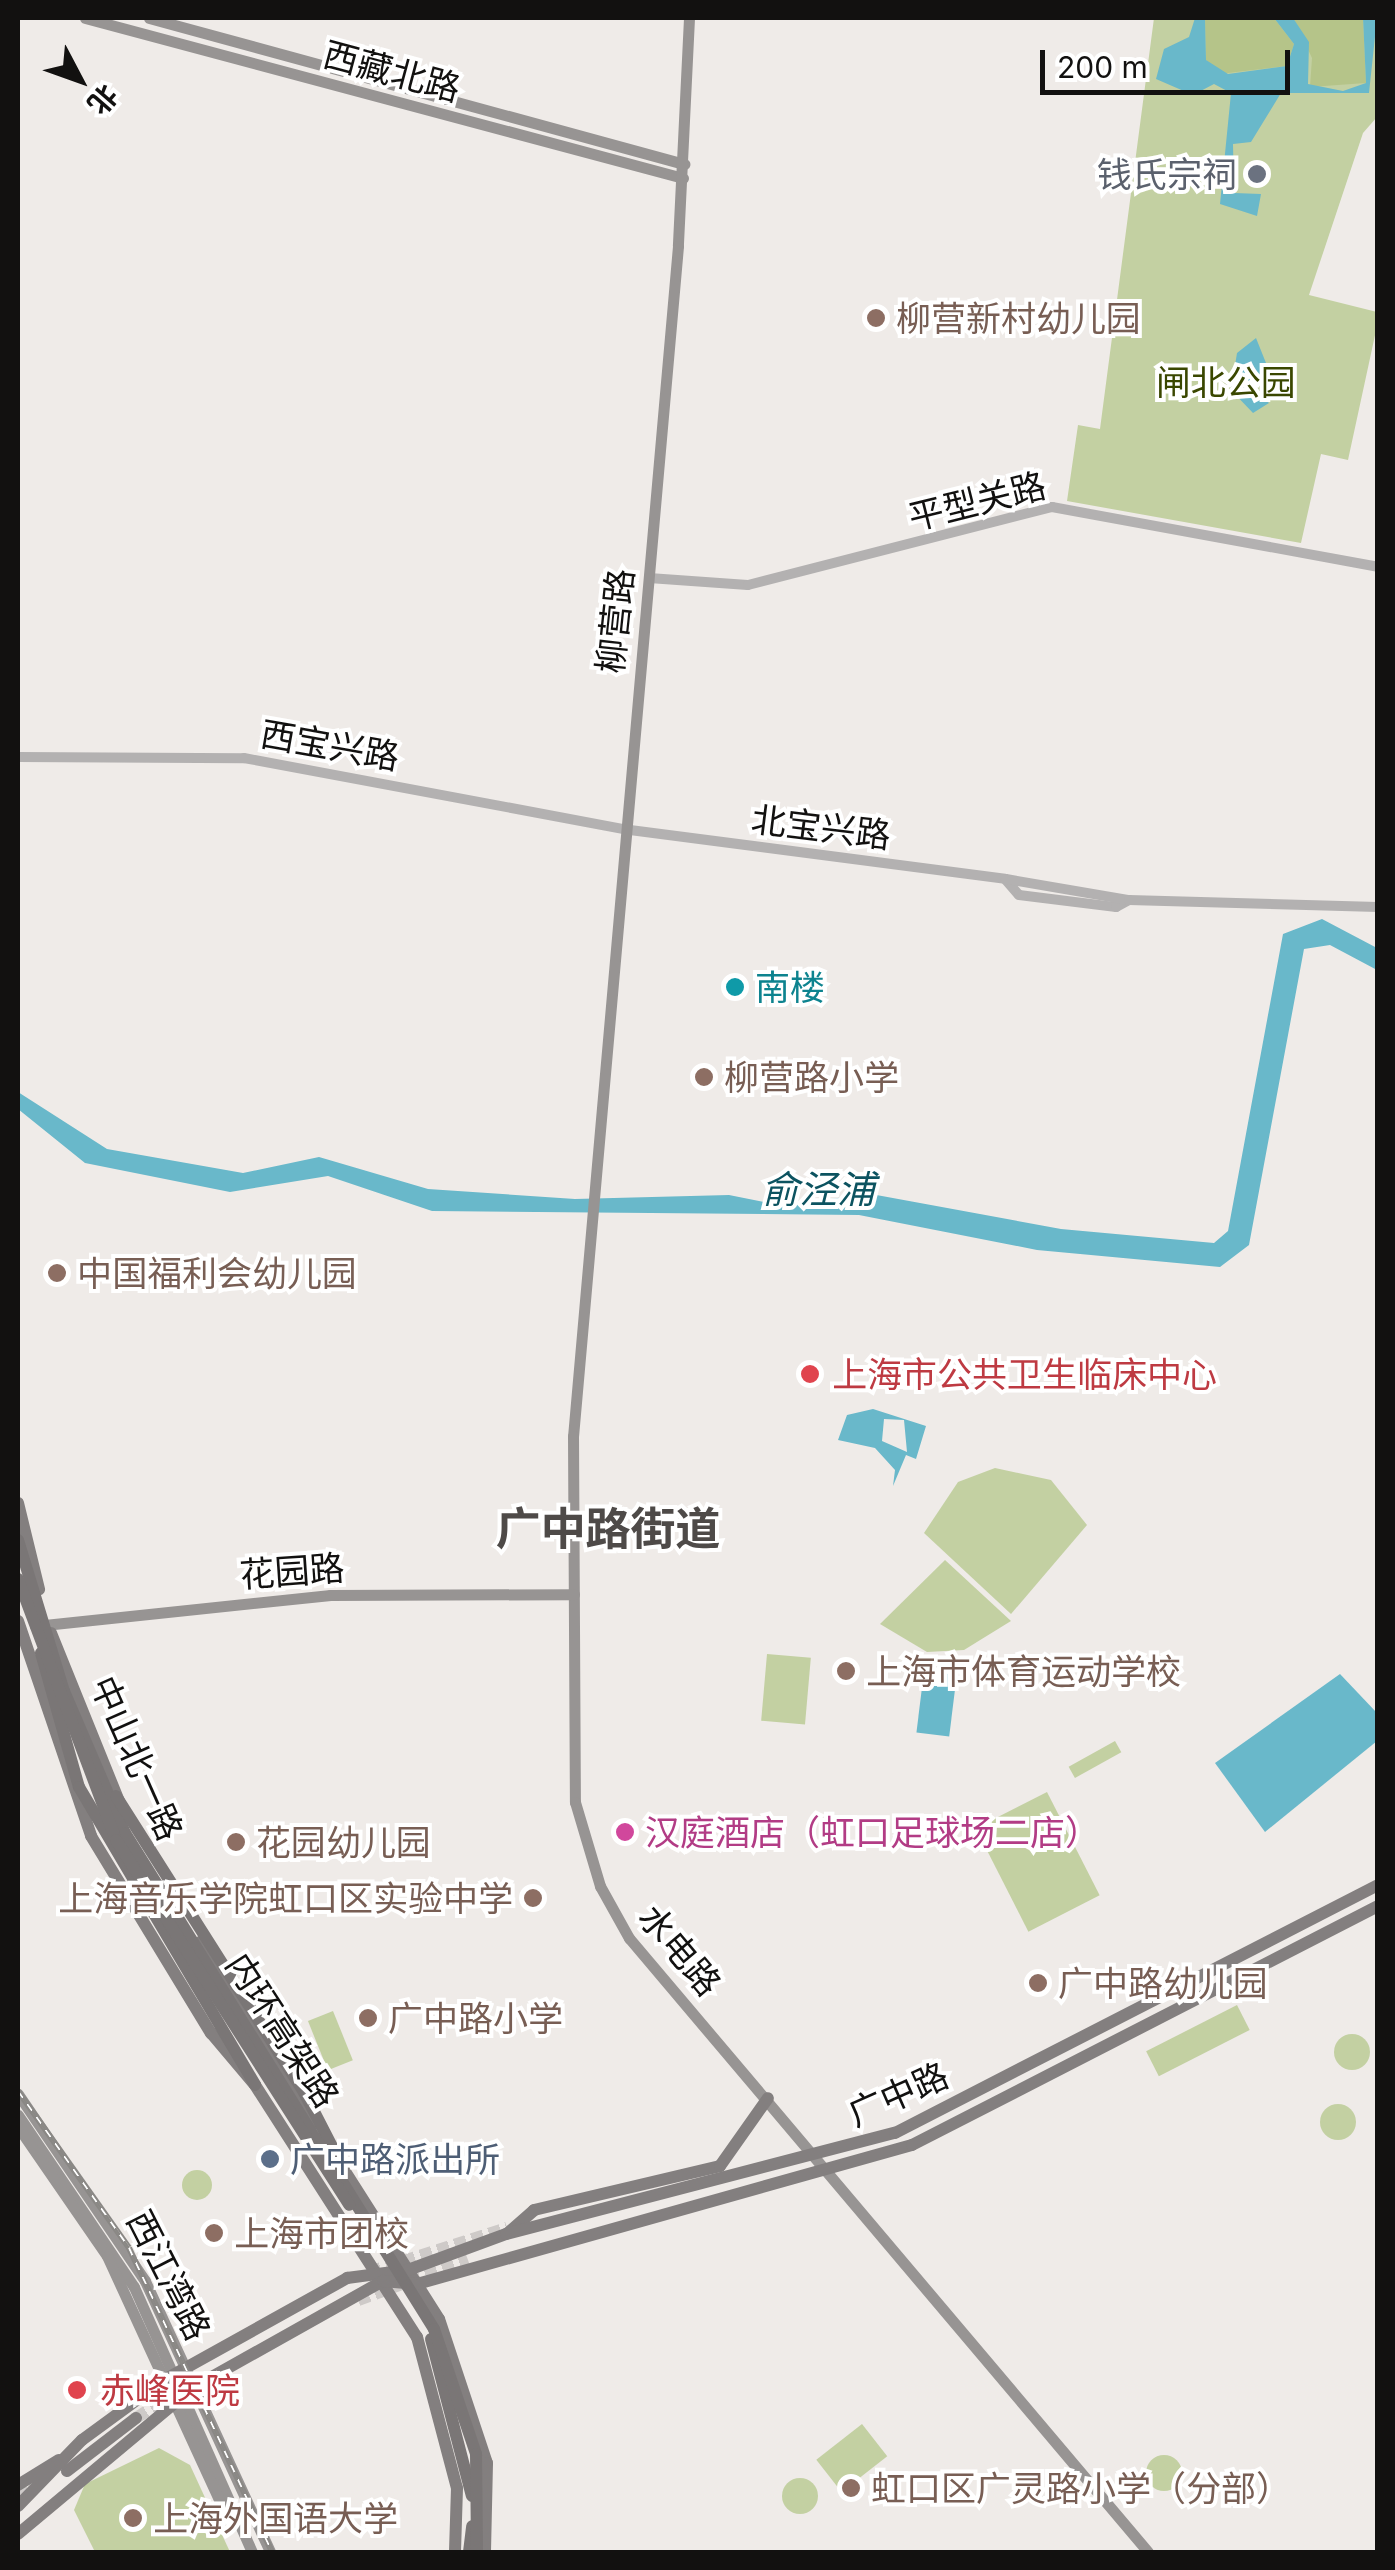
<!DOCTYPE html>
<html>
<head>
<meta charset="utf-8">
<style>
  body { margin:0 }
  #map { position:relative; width:1395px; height:2570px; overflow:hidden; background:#efebe8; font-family:Inter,"Noto Sans SC",sans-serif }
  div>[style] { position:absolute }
  .green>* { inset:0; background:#c3d0a2; transform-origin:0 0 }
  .round { border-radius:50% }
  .forest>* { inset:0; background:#b5c489 }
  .water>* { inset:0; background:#69b8ca; transform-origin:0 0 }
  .primary-tunnel>* { height:12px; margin-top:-6px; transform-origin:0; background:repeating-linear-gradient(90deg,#cecac8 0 12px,transparent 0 18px) }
  .tertiary>* { height:10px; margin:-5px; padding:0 5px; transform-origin:5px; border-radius:5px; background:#b3b1b1 }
  .secondary>* { height:11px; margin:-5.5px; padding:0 5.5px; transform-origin:5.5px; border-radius:5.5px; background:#979493 }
  .primary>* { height:12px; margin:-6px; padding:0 6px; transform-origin:6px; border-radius:6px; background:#837f7f }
  .trunk>* { height:12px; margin:-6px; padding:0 6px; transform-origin:6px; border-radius:6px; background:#7a7676 }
  .rail>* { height:6px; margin-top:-3px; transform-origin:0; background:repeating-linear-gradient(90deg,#fff 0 8px,#8a8885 0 16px); box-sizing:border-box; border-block:2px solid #8a8885 }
  .trunk-bridge>* { height:12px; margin:-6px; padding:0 6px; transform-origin:6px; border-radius:6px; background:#7a7676 }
  .dots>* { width:28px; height:28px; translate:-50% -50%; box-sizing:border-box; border:5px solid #fff; border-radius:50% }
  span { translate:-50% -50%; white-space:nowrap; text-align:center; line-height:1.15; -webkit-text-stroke:8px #fff; paint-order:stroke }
  .street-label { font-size:35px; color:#121110 }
  .worship-label { font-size:35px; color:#5b616d }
  .right { translate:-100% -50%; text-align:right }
  .education-label { font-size:35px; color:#785e54 }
  .left { translate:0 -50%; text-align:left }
  .park-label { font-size:35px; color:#3a4700 }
  .culture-label { font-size:35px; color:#0d838f }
  .health-label { font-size:35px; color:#be3a42 }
  .hotel-label { font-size:35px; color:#b23c85 }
  .service-label { font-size:35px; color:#4e5e75 }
  .water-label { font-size:38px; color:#0c5360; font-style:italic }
  .district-label { font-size:45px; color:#4e4a48; font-weight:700 }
  .frame { position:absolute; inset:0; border:20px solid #121110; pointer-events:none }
  .north { position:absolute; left:30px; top:30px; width:100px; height:100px; -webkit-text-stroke:8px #fff; paint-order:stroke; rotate:131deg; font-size:28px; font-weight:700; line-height:40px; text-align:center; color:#121110 }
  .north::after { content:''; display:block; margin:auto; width:35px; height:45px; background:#121110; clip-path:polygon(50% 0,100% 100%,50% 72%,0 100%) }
  .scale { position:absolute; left:1040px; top:50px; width:250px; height:45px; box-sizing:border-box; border:5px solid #121110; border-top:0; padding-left:12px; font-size:30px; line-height:35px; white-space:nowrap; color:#121110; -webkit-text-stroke:8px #fff; paint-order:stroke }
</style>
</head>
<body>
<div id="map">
  <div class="green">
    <i style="clip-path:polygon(1154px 18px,1377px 18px,1377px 117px,1363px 133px,1309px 295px,1377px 312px,1377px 326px,1348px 460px,1321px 454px,1301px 543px,1067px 501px,1078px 425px,1100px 429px)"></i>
    <i style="clip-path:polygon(995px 1468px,1051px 1480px,1087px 1525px,1011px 1614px,924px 1533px,958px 1482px)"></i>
    <i style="clip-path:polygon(945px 1560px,1011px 1621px,964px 1650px,927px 1652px,880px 1624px)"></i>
    <i style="left:767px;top:1654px;width:44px;height:67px;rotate:5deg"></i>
    <i style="left:1115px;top:1741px;width:13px;height:53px;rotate:61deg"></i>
    <i style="left:1047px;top:1792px;width:116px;height:80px;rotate:63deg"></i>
    <i style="left:1237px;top:2005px;width:28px;height:102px;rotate:63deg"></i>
    <i style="left:333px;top:2011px;width:53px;height:27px;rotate:68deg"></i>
    <i class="round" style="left:1334px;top:2034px;width:36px;height:36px"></i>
    <i class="round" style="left:1320px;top:2104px;width:36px;height:36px"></i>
    <i class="round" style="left:182px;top:2170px;width:30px;height:30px"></i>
    <i style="left:862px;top:2424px;width:41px;height:58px;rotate:52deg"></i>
    <i style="clip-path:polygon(159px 2448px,190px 2465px,230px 2552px,95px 2552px,74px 2510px,85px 2484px)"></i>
    <i class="round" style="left:1146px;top:2455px;width:36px;height:36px"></i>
    <i class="round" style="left:782px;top:2478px;width:36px;height:36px"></i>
  </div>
  <div class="forest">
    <i style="clip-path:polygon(1274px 18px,1294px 44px,1287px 66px,1220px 74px,1206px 60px,1205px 18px)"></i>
    <i style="clip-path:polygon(1293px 18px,1363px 18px,1366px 83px,1310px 87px,1312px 58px)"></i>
  </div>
  <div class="water">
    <i style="clip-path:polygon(1195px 18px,1205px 18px,1206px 60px,1228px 74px,1287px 66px,1294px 44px,1274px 18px,1293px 18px,1309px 42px,1308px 84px,1343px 91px,1366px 83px,1363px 18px,1377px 18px,1369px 93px,1281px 93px,1251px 142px,1233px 144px,1234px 193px,1261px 194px,1257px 216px,1220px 204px,1231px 93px,1214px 84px,1193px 95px,1156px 79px,1164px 49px,1189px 37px)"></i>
    <i style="clip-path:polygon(1256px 338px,1270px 373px,1247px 382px,1269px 403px,1253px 413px,1231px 390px,1237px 353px)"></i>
    <i style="clip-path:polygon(1322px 919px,1377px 948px,1377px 970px,1330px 945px,1304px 949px,1249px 1245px,1220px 1267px,1037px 1250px,859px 1215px,432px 1211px,328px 1176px,230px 1192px,85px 1163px,18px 1109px,18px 1092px,107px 1149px,243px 1173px,319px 1157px,428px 1189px,575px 1199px,729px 1195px,779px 1205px,871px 1194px,1061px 1229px,1214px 1243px,1228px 1231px,1283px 934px)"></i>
    <i style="clip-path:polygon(evenodd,873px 1409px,926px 1426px,916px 1459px,906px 1455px,893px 1486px,895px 1470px,875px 1448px,838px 1440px,847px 1415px,873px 1409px,884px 1419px,904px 1420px,907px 1452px,882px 1441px,884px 1419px)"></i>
    <i style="left:924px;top:1671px;width:33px;height:62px;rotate:7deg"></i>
    <i style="clip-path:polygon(1340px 1674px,1377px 1713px,1377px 1741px,1265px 1832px,1215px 1763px)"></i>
  </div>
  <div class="primary-tunnel">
    <i style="left:369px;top:2272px;width:145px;rotate:-17.7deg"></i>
    <i style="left:358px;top:2300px;width:117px;rotate:-20deg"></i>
    <i style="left:136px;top:2418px;width:52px;rotate:-32.5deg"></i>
    <i style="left:18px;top:2495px;width:24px;rotate:-45deg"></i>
  </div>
  <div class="tertiary">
    <i style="left:649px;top:578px;width:99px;rotate:4deg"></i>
    <i style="left:748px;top:585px;width:314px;rotate:-14.4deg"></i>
    <i style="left:1052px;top:507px;width:331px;rotate:10.4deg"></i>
    <i style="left:18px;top:757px;width:226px;rotate:0.3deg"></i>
    <i style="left:244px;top:758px;width:393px;rotate:10.6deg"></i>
    <i style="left:630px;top:830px;width:378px;rotate:7.4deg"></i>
    <i style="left:1005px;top:879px;width:21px;rotate:49deg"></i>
    <i style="left:1019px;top:895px;width:98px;rotate:7.1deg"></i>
    <i style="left:1116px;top:907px;width:15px;rotate:-28deg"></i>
    <i style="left:1006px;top:879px;width:125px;rotate:9.7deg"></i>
    <i style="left:1129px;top:900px;width:249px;rotate:1.6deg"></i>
  </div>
  <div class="secondary">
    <i style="left:85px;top:18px;width:619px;rotate:14.98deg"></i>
    <i style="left:149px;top:18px;width:555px;rotate:15.26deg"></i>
    <i style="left:689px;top:18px;width:228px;rotate:92.8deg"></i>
    <i style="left:678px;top:246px;width:1195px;rotate:95.04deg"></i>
    <i style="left:573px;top:1436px;width:366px;rotate:89.7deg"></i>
    <i style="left:575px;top:1802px;width:88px;rotate:73.4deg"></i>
    <i style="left:600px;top:1886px;width:60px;rotate:60.9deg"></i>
    <i style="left:629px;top:1938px;width:804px;rotate:49.79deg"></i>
    <i style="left:35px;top:1626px;width:297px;rotate:-6deg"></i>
    <i style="left:330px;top:1595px;width:244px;rotate:-0.2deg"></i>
    <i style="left:18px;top:2094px;width:226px;rotate:55.8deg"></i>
    <i style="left:145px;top:2281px;width:298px;rotate:65.2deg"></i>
    <i style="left:18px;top:2115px;width:207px;rotate:56deg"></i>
    <i style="left:134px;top:2287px;width:290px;rotate:66deg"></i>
    <i style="left:18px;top:2127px;width:157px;rotate:55.4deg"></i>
    <i style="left:107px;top:2256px;width:283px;rotate:65.3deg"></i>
  </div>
  <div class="primary">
    <i style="left:18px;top:1503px;width:89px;rotate:76.3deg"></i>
    <i style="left:18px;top:1621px;width:227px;rotate:71.2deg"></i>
    <i style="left:91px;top:1836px;width:231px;rotate:58.7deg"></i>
    <i style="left:211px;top:2033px;width:68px;rotate:49.8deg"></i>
    <i style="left:255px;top:2085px;width:300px;rotate:57.3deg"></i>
    <i style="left:417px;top:2337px;width:156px;rotate:75.2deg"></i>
    <i style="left:457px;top:2488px;width:64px;rotate:91.8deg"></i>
    <i style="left:51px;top:1633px;width:184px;rotate:68deg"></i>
    <i style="left:200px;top:1942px;width:215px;rotate:57.7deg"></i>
    <i style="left:339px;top:2162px;width:186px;rotate:57.5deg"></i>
    <i style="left:439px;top:2319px;width:152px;rotate:71.6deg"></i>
    <i style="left:487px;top:2463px;width:89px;rotate:91.3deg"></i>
    <i style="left:509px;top:2232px;width:33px;rotate:-41deg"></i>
    <i style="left:534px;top:2210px;width:191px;rotate:-13.3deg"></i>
    <i style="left:720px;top:2166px;width:83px;rotate:-54.8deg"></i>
    <i style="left:67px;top:2471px;width:87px;rotate:-37.5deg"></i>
    <i style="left:18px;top:2485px;width:48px;rotate:-31.4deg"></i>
    <i style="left:18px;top:2506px;width:92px;rotate:-45.9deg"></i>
    <i style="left:82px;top:2440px;width:102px;rotate:-36.2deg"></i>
    <i style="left:164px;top:2380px;width:210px;rotate:-29.1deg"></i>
    <i style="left:347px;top:2278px;width:62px;rotate:-7.5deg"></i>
    <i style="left:408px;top:2270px;width:104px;rotate:-20.2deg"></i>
    <i style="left:506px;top:2234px;width:402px;rotate:-14.6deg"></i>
    <i style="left:895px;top:2133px;width:543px;rotate:-27.18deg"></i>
    <i style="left:18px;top:2534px;width:229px;rotate:-39.9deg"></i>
    <i style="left:194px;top:2387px;width:217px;rotate:-29.3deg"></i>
    <i style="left:383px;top:2281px;width:34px;rotate:5deg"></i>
    <i style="left:417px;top:2284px;width:514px;rotate:-15.69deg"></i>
    <i style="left:912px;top:2145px;width:524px;rotate:-27.15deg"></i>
  </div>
  <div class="trunk">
    <i style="left:41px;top:1653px;width:139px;rotate:74.2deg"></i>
    <i style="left:79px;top:1787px;width:346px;rotate:59.4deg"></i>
    <i style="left:305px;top:2094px;width:83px;rotate:62.8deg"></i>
    <i style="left:431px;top:2339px;width:162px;rotate:75.4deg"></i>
    <i style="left:469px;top:2552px;width:26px;rotate:-83deg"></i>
  </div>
  <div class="rail">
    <i style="left:18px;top:2091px;width:192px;rotate:54.7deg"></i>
    <i style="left:129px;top:2248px;width:336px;rotate:64.8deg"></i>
  </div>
  <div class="trunk-bridge">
    <i style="left:18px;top:1540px;width:158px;rotate:73.1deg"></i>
    <i style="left:64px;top:1691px;width:155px;rotate:66.8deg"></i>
    <i style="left:125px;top:1833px;width:584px;rotate:58.08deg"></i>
    <i style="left:434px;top:2329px;width:132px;rotate:71.4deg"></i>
    <i style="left:476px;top:2454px;width:98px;rotate:89.4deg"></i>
    <i style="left:18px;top:1579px;width:279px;rotate:69.4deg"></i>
    <i style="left:116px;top:1840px;width:433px;rotate:57.4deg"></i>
    <i style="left:116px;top:1796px;width:353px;rotate:57.6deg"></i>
  </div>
  <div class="dots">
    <i style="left:1257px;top:174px;background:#6b7280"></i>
    <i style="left:876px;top:318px;background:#8d6e63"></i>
    <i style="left:735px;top:987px;background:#0f9aa8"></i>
    <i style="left:704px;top:1077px;background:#8d6e63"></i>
    <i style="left:57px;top:1273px;background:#8d6e63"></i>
    <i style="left:810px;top:1374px;background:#e0444e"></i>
    <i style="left:846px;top:1671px;background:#8d6e63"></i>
    <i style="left:625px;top:1832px;background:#d1479c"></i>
    <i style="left:236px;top:1842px;background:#8d6e63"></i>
    <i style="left:533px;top:1898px;background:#8d6e63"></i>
    <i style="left:1038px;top:1983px;background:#8d6e63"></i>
    <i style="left:368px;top:2018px;background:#8d6e63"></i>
    <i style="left:270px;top:2159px;background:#5c6f8a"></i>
    <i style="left:214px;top:2233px;background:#8d6e63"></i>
    <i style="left:77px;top:2390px;background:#e0444e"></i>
    <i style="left:851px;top:2488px;background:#8d6e63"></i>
    <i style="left:133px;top:2518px;background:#8d6e63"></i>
  </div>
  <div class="street-label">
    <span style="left:392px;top:71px;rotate:15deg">西藏北路</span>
    <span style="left:977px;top:501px;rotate:-14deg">平型关路</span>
    <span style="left:615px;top:621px;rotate:-84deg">柳营路</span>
    <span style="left:330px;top:745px;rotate:10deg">西宝兴路</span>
    <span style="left:821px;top:827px;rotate:7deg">北宝兴路</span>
    <span style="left:292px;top:1571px;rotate:-4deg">花园路</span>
    <span style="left:137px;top:1758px;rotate:66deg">中山北一路</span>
    <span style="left:680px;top:1950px;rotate:50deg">水电路</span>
    <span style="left:283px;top:2030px;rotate:57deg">内环高架路</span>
    <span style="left:898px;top:2094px;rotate:-24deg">广中路</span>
    <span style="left:169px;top:2275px;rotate:63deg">西江湾路</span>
  </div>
  <div class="worship-label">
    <span class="right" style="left:1237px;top:174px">钱氏宗祠</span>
  </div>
  <div class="education-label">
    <span class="left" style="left:896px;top:318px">柳营新村幼儿园</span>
    <span class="left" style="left:724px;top:1077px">柳营路小学</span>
    <span class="left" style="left:77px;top:1273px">中国福利会幼儿园</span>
    <span class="left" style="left:866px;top:1671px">上海市体育运动学校</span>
    <span class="left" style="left:256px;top:1842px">花园幼儿园</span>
    <span class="right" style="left:513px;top:1898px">上海音乐学院虹口区实验中学</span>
    <span class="left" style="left:1058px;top:1983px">广中路幼儿园</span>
    <span class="left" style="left:388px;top:2018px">广中路小学</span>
    <span class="left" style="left:234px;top:2233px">上海市团校</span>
    <span class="left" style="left:871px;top:2488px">虹口区广灵路小学（分部）</span>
    <span class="left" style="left:153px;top:2518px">上海外国语大学</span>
  </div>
  <div class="park-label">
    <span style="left:1226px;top:382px">闸北公园</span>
  </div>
  <div class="culture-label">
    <span class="left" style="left:755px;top:987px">南楼</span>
  </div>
  <div class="health-label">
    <span class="left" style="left:832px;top:1374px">上海市公共卫生临床中心</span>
    <span class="left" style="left:100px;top:2390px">赤峰医院</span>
  </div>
  <div class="hotel-label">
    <span class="left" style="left:645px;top:1832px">汉庭酒店（虹口足球场二店）</span>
  </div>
  <div class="service-label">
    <span class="left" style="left:290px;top:2159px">广中路派出所</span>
  </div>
  <div class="water-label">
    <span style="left:818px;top:1190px">俞泾浦</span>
  </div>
  <div class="district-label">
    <span style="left:608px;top:1529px">广中路街道</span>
  </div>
  <div class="frame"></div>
  <div class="north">北</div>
  <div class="scale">200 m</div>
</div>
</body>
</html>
